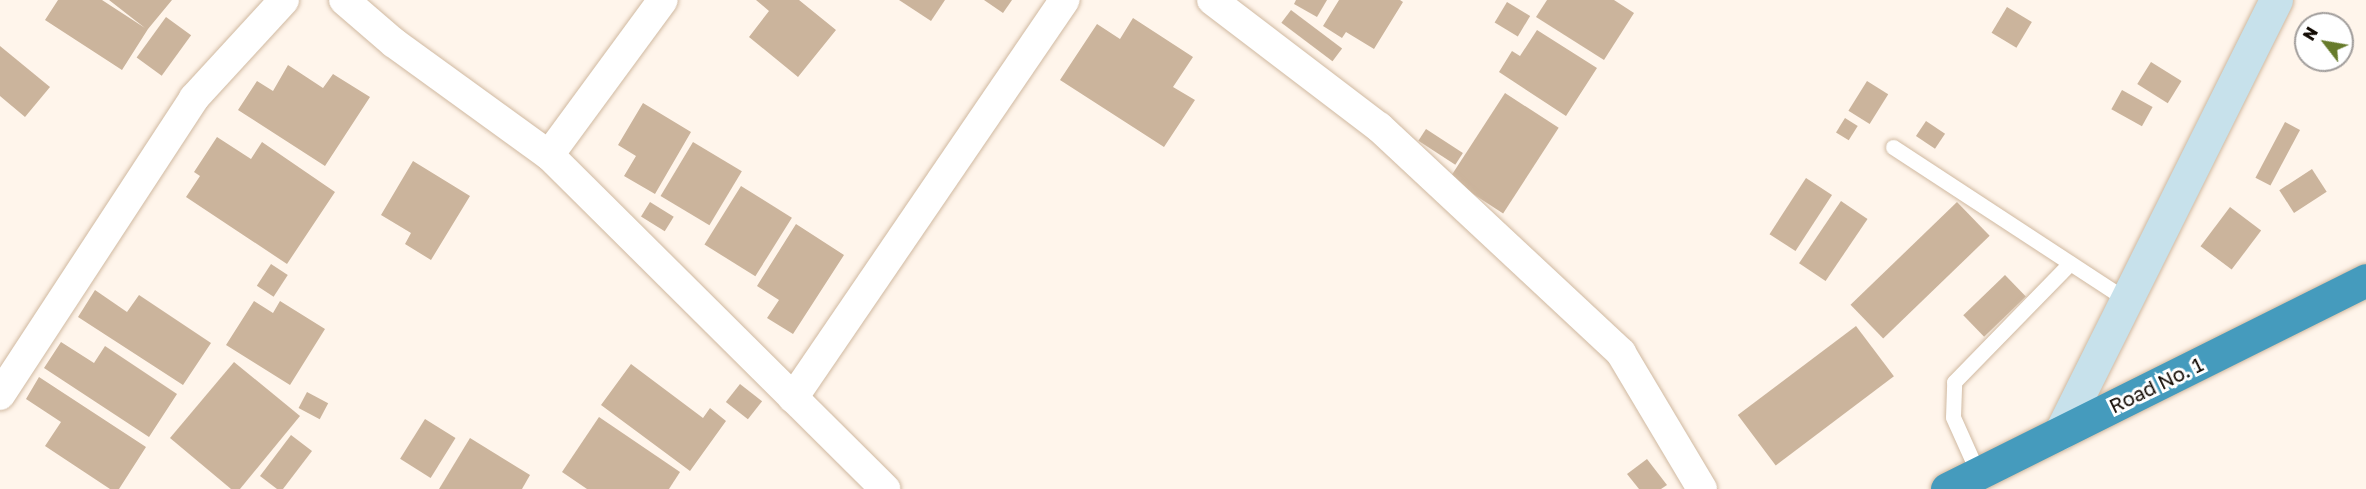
<!DOCTYPE html>
<html>
<head>
<meta charset="utf-8">
<style>
  body { margin:0 }
  #map { position:relative; width:2366px; height:489px; overflow:hidden; background:#fff5eb; font-family:"Golos Text",sans-serif }
  div>[style] { position:absolute }
  .building>* { inset:0; background:#cbb49c; transform-origin:0 0 }
  .roads { filter:drop-shadow(0 0 2px #d0b9a1) drop-shadow(0 0 2px #d0b9a1) }
  .lane>* { height:15px; margin:-7.5px; padding:0 7.5px; transform-origin:7.5px; border-radius:7.5px; background:#fff }
  .street>* { height:30px; margin:-15px; padding:0 15px; transform-origin:15px; border-radius:15px; background:#fff }
  .secondary>* { height:33px; margin:-16.5px; padding:0 16.5px; transform-origin:16.5px; border-radius:16.5px; background:#c7e1eb }
  .highway>* { height:33px; margin:-16.5px; padding:0 16.5px; transform-origin:16.5px; border-radius:16.5px; background:#459bbd }
  span { translate:-50% -50%; white-space:nowrap; text-align:center; line-height:1.15; -webkit-text-stroke:6px #fff; paint-order:stroke }
  .street-label { font-size:20px; color:#130b04 }
  .north { position:absolute; left:2294px; top:12px; width:60px; height:60px; box-sizing:border-box; background:#fff; border:2px solid #a19d9b; border-radius:50%; rotate:301deg; font-size:16px; font-weight:700; line-height:24px; text-align:center; color:#130b04 }
  .north::after { content:''; display:block; margin:auto; width:21px; height:27px; background:#677b2b; clip-path:polygon(50% 0,100% 100%,50% 72%,0 100%) }
</style>
</head>
<body>
<div id="map">
  <div class="building">
    <i style="clip-path:polygon(58px 0,102px 0,145px 28px,109px 0,172px 0,148px 29px,122px 70px,45px 20px)"></i>
    <i style="clip-path:polygon(756px 0,799px 0,836px 30px,798px 77px,749px 37px,769px 11px)"></i>
    <i style="clip-path:polygon(899px 0,945px 0,931px 21px)"></i>
    <i style="clip-path:polygon(984px 0,1012px 0,1003px 13px)"></i>
    <i style="clip-path:polygon(1296px 0,1327px 0,1317px 17px,1294px 4px)"></i>
    <i style="clip-path:polygon(1339px 0,1400px 0,1403px 2px,1374px 49px,1346px 32px,1342px 38px,1323px 26px)"></i>
    <i style="clip-path:polygon(1547px 0,1614px 0,1634px 13px,1604px 60px,1536px 17px)"></i>
    <i style="left:1507px;top:2px;width:27px;height:24px;rotate:31deg"></i>
    <i style="left:2007px;top:7px;width:29px;height:30px;rotate:31deg"></i>
    <i style="left:1291px;top:10px;width:64px;height:16px;rotate:37deg"></i>
    <i style="left:166px;top:17px;width:31px;height:50px;rotate:36deg"></i>
    <i style="clip-path:polygon(1133px 18px,1193px 57px,1173px 87px,1195px 100px,1164px 147px,1060px 80px,1097px 24px,1120px 39px)"></i>
    <i style="clip-path:polygon(1537px 30px,1597px 68px,1566px 116px,1499px 72px,1512px 51px,1520px 56px)"></i>
    <i style="clip-path:polygon(0 46px,50px 87px,25px 117px,0 96px)"></i>
    <i style="left:2151px;top:62px;width:36px;height:26px;rotate:32deg"></i>
    <i style="clip-path:polygon(288px 65px,323px 88px,333px 74px,370px 97px,325px 166px,238px 110px,257px 81px,273px 91px)"></i>
    <i style="left:1867px;top:81px;width:25px;height:35px;rotate:32deg"></i>
    <i style="left:2122px;top:90px;width:35px;height:22px;rotate:29deg"></i>
    <i style="left:1505px;top:93px;width:64px;height:102px;rotate:33deg"></i>
    <i style="clip-path:polygon(643px 103px,691px 132px,655px 194px,624px 176px,636px 156px,618px 145px)"></i>
    <i style="left:1845px;top:118px;width:15px;height:17px;rotate:32deg"></i>
    <i style="left:1926px;top:121px;width:23px;height:18px;rotate:34deg"></i>
    <i style="left:2285px;top:122px;width:17px;height:63px;rotate:28deg"></i>
    <i style="left:1426px;top:129px;width:44px;height:14px;rotate:33deg"></i>
    <i style="clip-path:polygon(217px 137px,251px 159px,262px 142px,335px 192px,287px 264px,186px 197px,200px 176px,194px 172px)"></i>
    <i style="left:693px;top:142px;width:57px;height:63px;rotate:31deg"></i>
    <i style="clip-path:polygon(413px 161px,470px 196px,431px 260px,405px 244px,411px 233px,381px 215px)"></i>
    <i style="left:2312px;top:169px;width:27px;height:39px;rotate:57deg"></i>
    <i style="left:1806px;top:178px;width:31px;height:67px;rotate:33deg"></i>
    <i style="left:741px;top:186px;width:60px;height:69px;rotate:32deg"></i>
    <i style="left:1841px;top:201px;width:32px;height:75px;rotate:34deg"></i>
    <i style="left:650px;top:202px;width:28px;height:17px;rotate:32deg"></i>
    <i style="left:1957px;top:202px;width:47px;height:148px;rotate:46deg"></i>
    <i style="left:2230px;top:207px;width:39px;height:49px;rotate:37deg"></i>
    <i style="clip-path:polygon(796px 224px,844px 255px,793px 334px,767px 318px,779px 300px,757px 286px)"></i>
    <i style="left:271px;top:264px;width:20px;height:26px;rotate:33deg"></i>
    <i style="left:2005px;top:275px;width:30px;height:58px;rotate:46deg"></i>
    <i style="clip-path:polygon(95px 290px,127px 312px,139px 295px,211px 343px,183px 385px,78px 317px)"></i>
    <i style="clip-path:polygon(254px 301px,273px 313px,280px 301px,325px 329px,290px 385px,226px 345px)"></i>
    <i style="left:1856px;top:326px;width:63px;height:148px;rotate:53deg"></i>
    <i style="clip-path:polygon(61px 342px,94px 363px,105px 346px,177px 394px,149px 437px,44px 368px)"></i>
    <i style="clip-path:polygon(234px 362px,300px 416px,240px 489px,231px 489px,170px 438px)"></i>
    <i style="clip-path:polygon(631px 364px,703px 418px,710px 408px,726px 421px,690px 471px,601px 405px)"></i>
    <i style="clip-path:polygon(39px 377px,146px 447px,119px 489px,110px 489px,45px 446px,61px 422px,26px 399px)"></i>
    <i style="left:740px;top:384px;width:28px;height:23px;rotate:38deg"></i>
    <i style="left:307px;top:392px;width:24px;height:18px;rotate:28deg"></i>
    <i style="clip-path:polygon(599px 417px,680px 472px,669px 489px,587px 489px,562px 472px)"></i>
    <i style="left:425px;top:419px;width:36px;height:47px;rotate:32deg"></i>
    <i style="clip-path:polygon(291px 435px,312px 451px,283px 489px,277px 489px,260px 476px)"></i>
    <i style="clip-path:polygon(470px 438px,530px 475px,522px 489px,439px 489px)"></i>
    <i style="clip-path:polygon(1647px 459px,1667px 485px,1661px 489px,1639px 489px,1627px 474px)"></i>
  </div>
  <div class="roads">
    <div class="lane">
      <i style="left:1893px;top:147px;width:281px;rotate:33.2deg"></i>
      <i style="left:1978px;top:473px;width:61px;rotate:-114.1deg"></i>
      <i style="left:1953px;top:417px;width:35px;rotate:-88deg"></i>
      <i style="left:1954px;top:382px;width:166px;rotate:-45.7deg"></i>
    </div>
    <div class="street">
      <i style="left:344px;top:0;width:66px;rotate:40.7deg"></i>
      <i style="left:394px;top:43px;width:191px;rotate:35.9deg"></i>
      <i style="left:549px;top:155px;width:474px;rotate:44.8deg"></i>
      <i style="left:1212px;top:0;width:210px;rotate:37.3deg"></i>
      <i style="left:1379px;top:127px;width:331px;rotate:43deg"></i>
      <i style="left:1621px;top:353px;width:158px;rotate:59.2deg"></i>
      <i style="left:549px;top:155px;width:192px;rotate:-53.7deg"></i>
      <i style="left:0;top:395px;width:355px;rotate:-56.8deg"></i>
      <i style="left:194px;top:98px;width:133px;rotate:-47.4deg"></i>
      <i style="left:793px;top:398px;width:482px;rotate:-55.7deg"></i>
    </div>
    <div class="secondary">
      <i style="left:2060px;top:433px;width:484px;rotate:-63.5deg"></i>
    </div>
    <div class="highway">
      <i style="left:1947px;top:489px;width:468px;rotate:-26.5deg"></i>
    </div>
  </div>
  <div class="street-label">
    <span style="left:2156px;top:385px;rotate:-26deg">Road No. 1</span>
  </div>
  <div class="north">N</div>
</div>
</body>
</html>
